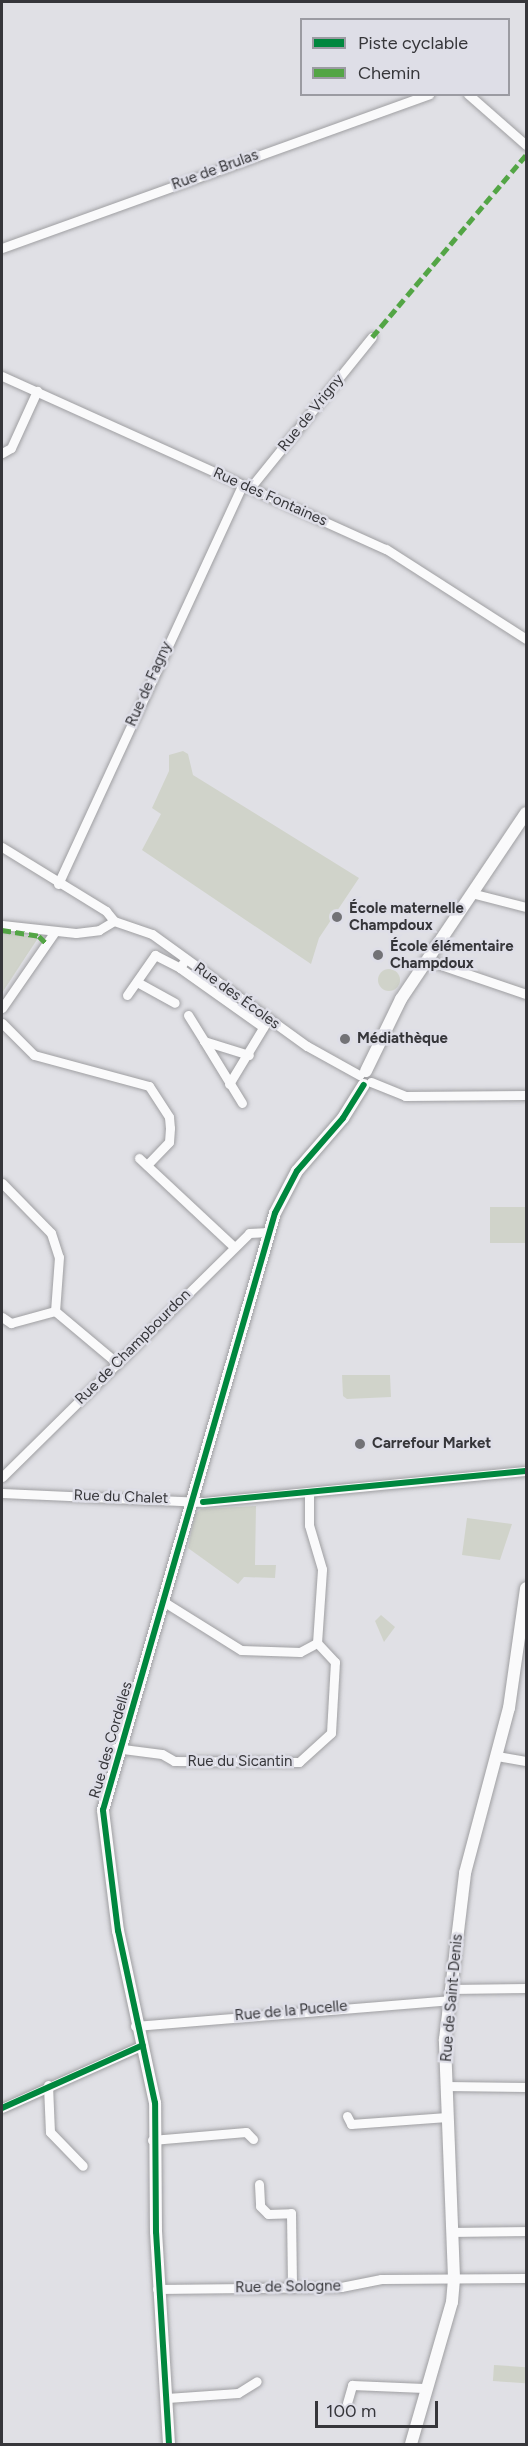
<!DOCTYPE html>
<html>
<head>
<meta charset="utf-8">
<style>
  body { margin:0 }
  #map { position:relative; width:528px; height:2446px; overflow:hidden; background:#e0e0e5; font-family:Figtree,sans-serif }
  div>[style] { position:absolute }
  .green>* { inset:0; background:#d0d3ca; transform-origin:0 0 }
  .round { border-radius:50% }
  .roads { filter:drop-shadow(0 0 2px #9f9fa2) drop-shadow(0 0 2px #9f9fa2) }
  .minor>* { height:9px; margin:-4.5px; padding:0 4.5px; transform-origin:4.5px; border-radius:4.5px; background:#fafafb }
  .tertiary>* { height:12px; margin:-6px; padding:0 6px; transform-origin:6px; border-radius:6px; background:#fafafb }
  .quiet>* { height:4.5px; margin-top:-2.25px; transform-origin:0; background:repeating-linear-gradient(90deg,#53a545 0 9px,transparent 0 13.5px) }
  .cycleway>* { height:6px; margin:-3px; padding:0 3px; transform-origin:3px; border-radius:3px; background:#00873e }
  .dots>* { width:16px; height:16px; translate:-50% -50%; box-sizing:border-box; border:3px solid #dedee7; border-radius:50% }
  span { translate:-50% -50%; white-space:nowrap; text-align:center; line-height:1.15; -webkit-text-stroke:5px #dedee7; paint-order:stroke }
  .street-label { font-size:15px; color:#36363a }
  .poi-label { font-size:15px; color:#36363a; font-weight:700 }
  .left { translate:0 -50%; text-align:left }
  .frame { position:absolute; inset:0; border:3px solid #36363a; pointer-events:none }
  .legend { position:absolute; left:300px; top:18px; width:210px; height:78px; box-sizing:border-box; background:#dedee7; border:2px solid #9b9ba2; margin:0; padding:8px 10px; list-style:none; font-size:18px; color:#36363a }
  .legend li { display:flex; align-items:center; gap:12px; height:30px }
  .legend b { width:30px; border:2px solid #9b9ba2 }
  .scale { position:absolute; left:315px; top:2401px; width:123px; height:27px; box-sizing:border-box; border:3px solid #36363a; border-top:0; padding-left:8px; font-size:18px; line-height:21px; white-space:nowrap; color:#36363a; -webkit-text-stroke:4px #dedee7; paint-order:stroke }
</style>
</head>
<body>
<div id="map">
  <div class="green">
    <i style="clip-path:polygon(183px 751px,188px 754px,193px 775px,359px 878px,319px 938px,311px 964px,142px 850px,161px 814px,152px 808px,169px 771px,169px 755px)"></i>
    <i style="clip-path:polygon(2px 932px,38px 938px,2px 993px)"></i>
    <i class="round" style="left:378px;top:969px;width:22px;height:22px"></i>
    <i style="left:490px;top:1207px;width:36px;height:36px"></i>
    <i style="clip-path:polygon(342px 1375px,390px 1375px,391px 1397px,347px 1399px,343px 1396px)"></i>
    <i style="clip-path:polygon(256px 1506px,255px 1565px,276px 1565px,275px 1578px,244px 1577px,238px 1584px,188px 1548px,195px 1514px,201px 1509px)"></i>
    <i style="clip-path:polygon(467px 1518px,512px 1524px,500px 1560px,462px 1555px)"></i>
    <i style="clip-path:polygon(381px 1615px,395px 1627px,384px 1642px,375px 1621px)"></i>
    <i style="left:494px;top:2365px;width:32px;height:16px;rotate:4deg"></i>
  </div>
  <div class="roads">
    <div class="minor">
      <i style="left:468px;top:94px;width:77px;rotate:41.3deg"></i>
      <i style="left:2px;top:248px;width:454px;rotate:-19.8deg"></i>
      <i style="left:2px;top:376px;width:421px;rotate:24.3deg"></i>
      <i style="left:386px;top:549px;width:166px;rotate:32.7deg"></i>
      <i style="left:2px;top:453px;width:10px;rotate:-29deg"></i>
      <i style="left:11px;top:448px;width:63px;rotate:-65.5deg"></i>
      <i style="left:250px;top:488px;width:194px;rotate:-51.1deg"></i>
      <i style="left:2px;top:847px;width:122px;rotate:31.6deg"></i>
      <i style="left:106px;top:911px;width:13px;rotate:51deg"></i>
      <i style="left:58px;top:884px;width:439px;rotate:-65.2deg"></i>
      <i style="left:475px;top:894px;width:53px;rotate:14.3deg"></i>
      <i style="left:114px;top:921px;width:40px;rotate:18.9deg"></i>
      <i style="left:152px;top:934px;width:191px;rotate:35.9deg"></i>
      <i style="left:307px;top:1046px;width:60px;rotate:29.1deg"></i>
      <i style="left:2px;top:925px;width:74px;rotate:6.2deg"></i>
      <i style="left:76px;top:933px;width:23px;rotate:-7deg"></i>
      <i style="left:99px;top:930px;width:17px;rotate:-31deg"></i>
      <i style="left:429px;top:961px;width:102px;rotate:18.8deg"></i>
      <i style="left:180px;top:968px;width:102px;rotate:35.4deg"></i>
      <i style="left:137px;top:982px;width:43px;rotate:28.9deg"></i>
      <i style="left:127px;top:995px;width:49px;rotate:-55deg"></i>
      <i style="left:155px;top:955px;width:28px;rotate:27deg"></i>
      <i style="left:180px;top:968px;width:6px;rotate:-59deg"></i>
      <i style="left:2px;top:1008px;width:91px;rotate:-55.3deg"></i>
      <i style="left:188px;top:1015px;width:31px;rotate:58deg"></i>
      <i style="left:2px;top:1023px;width:45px;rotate:45deg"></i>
      <i style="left:34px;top:1055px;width:119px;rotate:15.1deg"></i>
      <i style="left:149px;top:1086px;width:37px;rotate:57deg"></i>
      <i style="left:169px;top:1117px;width:11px;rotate:85deg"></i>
      <i style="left:170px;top:1128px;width:14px;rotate:94deg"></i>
      <i style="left:169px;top:1142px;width:32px;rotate:134deg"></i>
      <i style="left:371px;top:1082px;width:37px;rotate:22deg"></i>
      <i style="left:405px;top:1096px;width:121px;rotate:-0.5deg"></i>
      <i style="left:229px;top:1084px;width:71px;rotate:-58.8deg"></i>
      <i style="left:242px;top:1103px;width:73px;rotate:-121.5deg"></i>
      <i style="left:204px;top:1041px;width:47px;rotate:17.3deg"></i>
      <i style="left:139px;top:1158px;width:130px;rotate:43.1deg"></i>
      <i style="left:2px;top:1183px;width:70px;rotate:45.6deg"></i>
      <i style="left:51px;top:1233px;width:25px;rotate:72deg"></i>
      <i style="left:59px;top:1257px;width:54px;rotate:94.2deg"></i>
      <i style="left:2px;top:1317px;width:11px;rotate:34deg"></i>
      <i style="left:11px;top:1323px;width:46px;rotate:-15.3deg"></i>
      <i style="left:55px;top:1311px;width:81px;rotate:40deg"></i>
      <i style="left:2px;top:1477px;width:347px;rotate:-44.6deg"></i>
      <i style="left:249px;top:1233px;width:20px;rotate:-3deg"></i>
      <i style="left:2px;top:1493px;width:201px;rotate:2.6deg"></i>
      <i style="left:203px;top:1502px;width:324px;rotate:-5.5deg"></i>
      <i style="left:161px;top:1600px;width:94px;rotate:32deg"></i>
      <i style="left:241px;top:1650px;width:59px;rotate:1.9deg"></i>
      <i style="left:300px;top:1652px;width:19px;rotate:-28deg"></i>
      <i style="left:317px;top:1643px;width:74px;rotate:-86.1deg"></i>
      <i style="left:322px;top:1569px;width:46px;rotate:-106.5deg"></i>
      <i style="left:309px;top:1525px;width:30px;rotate:-90deg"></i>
      <i style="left:115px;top:1748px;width:47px;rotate:7.3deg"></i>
      <i style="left:162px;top:1754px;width:14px;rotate:30deg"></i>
      <i style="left:174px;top:1761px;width:125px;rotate:0.5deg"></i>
      <i style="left:299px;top:1762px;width:43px;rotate:-42.2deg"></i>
      <i style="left:331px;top:1733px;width:71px;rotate:-86.8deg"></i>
      <i style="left:335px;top:1662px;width:26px;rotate:-133deg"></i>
      <i style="left:497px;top:1756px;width:29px;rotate:10deg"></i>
      <i style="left:450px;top:1989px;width:76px;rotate:-0.8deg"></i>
      <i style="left:135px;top:2026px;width:315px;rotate:-4.7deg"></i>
      <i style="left:48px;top:2085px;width:47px;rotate:87.6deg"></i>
      <i style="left:50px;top:2132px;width:47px;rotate:45.9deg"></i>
      <i style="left:445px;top:2086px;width:81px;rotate:0.7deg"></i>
      <i style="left:2px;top:2108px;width:154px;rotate:-24.1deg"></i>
      <i style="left:347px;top:2116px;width:9px;rotate:63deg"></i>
      <i style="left:351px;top:2124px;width:96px;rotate:-4.2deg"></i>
      <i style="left:152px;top:2140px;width:94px;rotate:-4.9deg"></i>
      <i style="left:246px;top:2132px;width:10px;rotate:45deg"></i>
      <i style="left:259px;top:2184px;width:22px;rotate:87deg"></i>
      <i style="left:260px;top:2206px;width:11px;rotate:45deg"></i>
      <i style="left:268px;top:2214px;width:23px;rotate:-2deg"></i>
      <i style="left:291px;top:2213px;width:75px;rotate:89.2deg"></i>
      <i style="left:453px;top:2232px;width:73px;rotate:-0.8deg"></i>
      <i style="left:157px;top:2289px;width:184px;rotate:-0.6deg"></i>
      <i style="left:341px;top:2287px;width:41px;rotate:-11.3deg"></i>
      <i style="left:381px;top:2279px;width:145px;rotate:-0.4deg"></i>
      <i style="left:167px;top:2398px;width:71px;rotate:-4deg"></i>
      <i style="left:238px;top:2393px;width:22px;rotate:-32deg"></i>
      <i style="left:347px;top:2403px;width:19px;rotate:-74deg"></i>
      <i style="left:352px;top:2385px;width:72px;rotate:2.4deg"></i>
    </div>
    <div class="tertiary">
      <i style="left:366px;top:1071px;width:80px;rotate:-64.1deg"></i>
      <i style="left:401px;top:999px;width:224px;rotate:-56.1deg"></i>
      <i style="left:169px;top:2444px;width:212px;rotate:-93.5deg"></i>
      <i style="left:156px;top:2232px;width:129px;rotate:-90.4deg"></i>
      <i style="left:155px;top:2103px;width:176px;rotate:-102.1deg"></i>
      <i style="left:118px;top:1931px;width:122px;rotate:-97.1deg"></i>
      <i style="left:103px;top:1810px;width:621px;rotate:-73.93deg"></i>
      <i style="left:275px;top:1213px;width:47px;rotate:-62.4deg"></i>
      <i style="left:297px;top:1171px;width:70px;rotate:-49deg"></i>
      <i style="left:343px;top:1118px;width:39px;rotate:-58deg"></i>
      <i style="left:411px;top:2444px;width:148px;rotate:-73.9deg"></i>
      <i style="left:452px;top:2302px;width:24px;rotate:-85deg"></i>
      <i style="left:454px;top:2278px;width:239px;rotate:-92.2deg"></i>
      <i style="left:445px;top:2039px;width:167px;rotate:-83.1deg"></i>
      <i style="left:465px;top:1873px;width:171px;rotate:-75.1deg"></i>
      <i style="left:509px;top:1708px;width:121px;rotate:-81.9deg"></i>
    </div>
  </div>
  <div class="quiet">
    <i style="left:372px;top:337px;width:238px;rotate:-49.8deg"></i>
    <i style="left:2px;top:930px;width:37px;rotate:9deg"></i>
    <i style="left:39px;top:936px;width:11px;rotate:45deg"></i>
  </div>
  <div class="cycleway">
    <i style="left:203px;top:1502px;width:324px;rotate:-5.5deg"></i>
    <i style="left:2px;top:2108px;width:154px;rotate:-24.1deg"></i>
    <i style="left:169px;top:2444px;width:212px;rotate:-93.5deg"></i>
    <i style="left:156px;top:2232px;width:129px;rotate:-90.4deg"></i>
    <i style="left:155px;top:2103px;width:176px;rotate:-102.1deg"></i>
    <i style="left:118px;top:1931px;width:122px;rotate:-97.1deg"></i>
    <i style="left:103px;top:1810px;width:621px;rotate:-73.93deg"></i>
    <i style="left:275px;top:1213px;width:47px;rotate:-62.4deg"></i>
    <i style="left:297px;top:1171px;width:70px;rotate:-49deg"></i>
    <i style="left:343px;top:1118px;width:39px;rotate:-58deg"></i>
  </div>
  <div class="dots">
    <i style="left:337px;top:917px;background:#727276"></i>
    <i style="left:378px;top:955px;background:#727276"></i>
    <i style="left:345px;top:1039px;background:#727276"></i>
    <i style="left:360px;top:1444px;background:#727276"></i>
  </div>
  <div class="street-label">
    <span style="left:215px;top:170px;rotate:-20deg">Rue de Brulas</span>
    <span style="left:311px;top:413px;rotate:-51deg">Rue de Vrigny</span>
    <span style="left:270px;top:497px;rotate:24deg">Rue des Fontaines</span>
    <span style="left:149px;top:684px;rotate:-66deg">Rue de Fagny</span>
    <span style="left:237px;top:996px;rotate:36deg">Rue des Écoles</span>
    <span style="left:133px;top:1347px;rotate:-45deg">Rue de Champbourdon</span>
    <span style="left:121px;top:1497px;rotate:2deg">Rue du Chalet</span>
    <span style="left:111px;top:1740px;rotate:-74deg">Rue des Cordelles</span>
    <span style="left:240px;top:1762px">Rue du Sicantin</span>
    <span style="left:452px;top:1998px;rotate:-85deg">Rue de Saint-Denis</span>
    <span style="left:291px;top:2011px;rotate:-5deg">Rue de la Pucelle</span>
    <span style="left:288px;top:2287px;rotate:-1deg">Rue de Sologne</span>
  </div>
  <div class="poi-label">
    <span class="left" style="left:349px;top:917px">École maternelle<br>Champdoux</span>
    <span class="left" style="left:390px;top:955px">École élémentaire<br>Champdoux</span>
    <span class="left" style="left:357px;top:1039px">Médiathèque</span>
    <span class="left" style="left:372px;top:1444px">Carrefour Market</span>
  </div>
  <div class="frame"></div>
  <ul class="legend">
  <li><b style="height:8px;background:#00873e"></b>Piste cyclable</li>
  <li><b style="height:8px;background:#53a545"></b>Chemin</li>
  </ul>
  <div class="scale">100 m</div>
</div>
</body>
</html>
